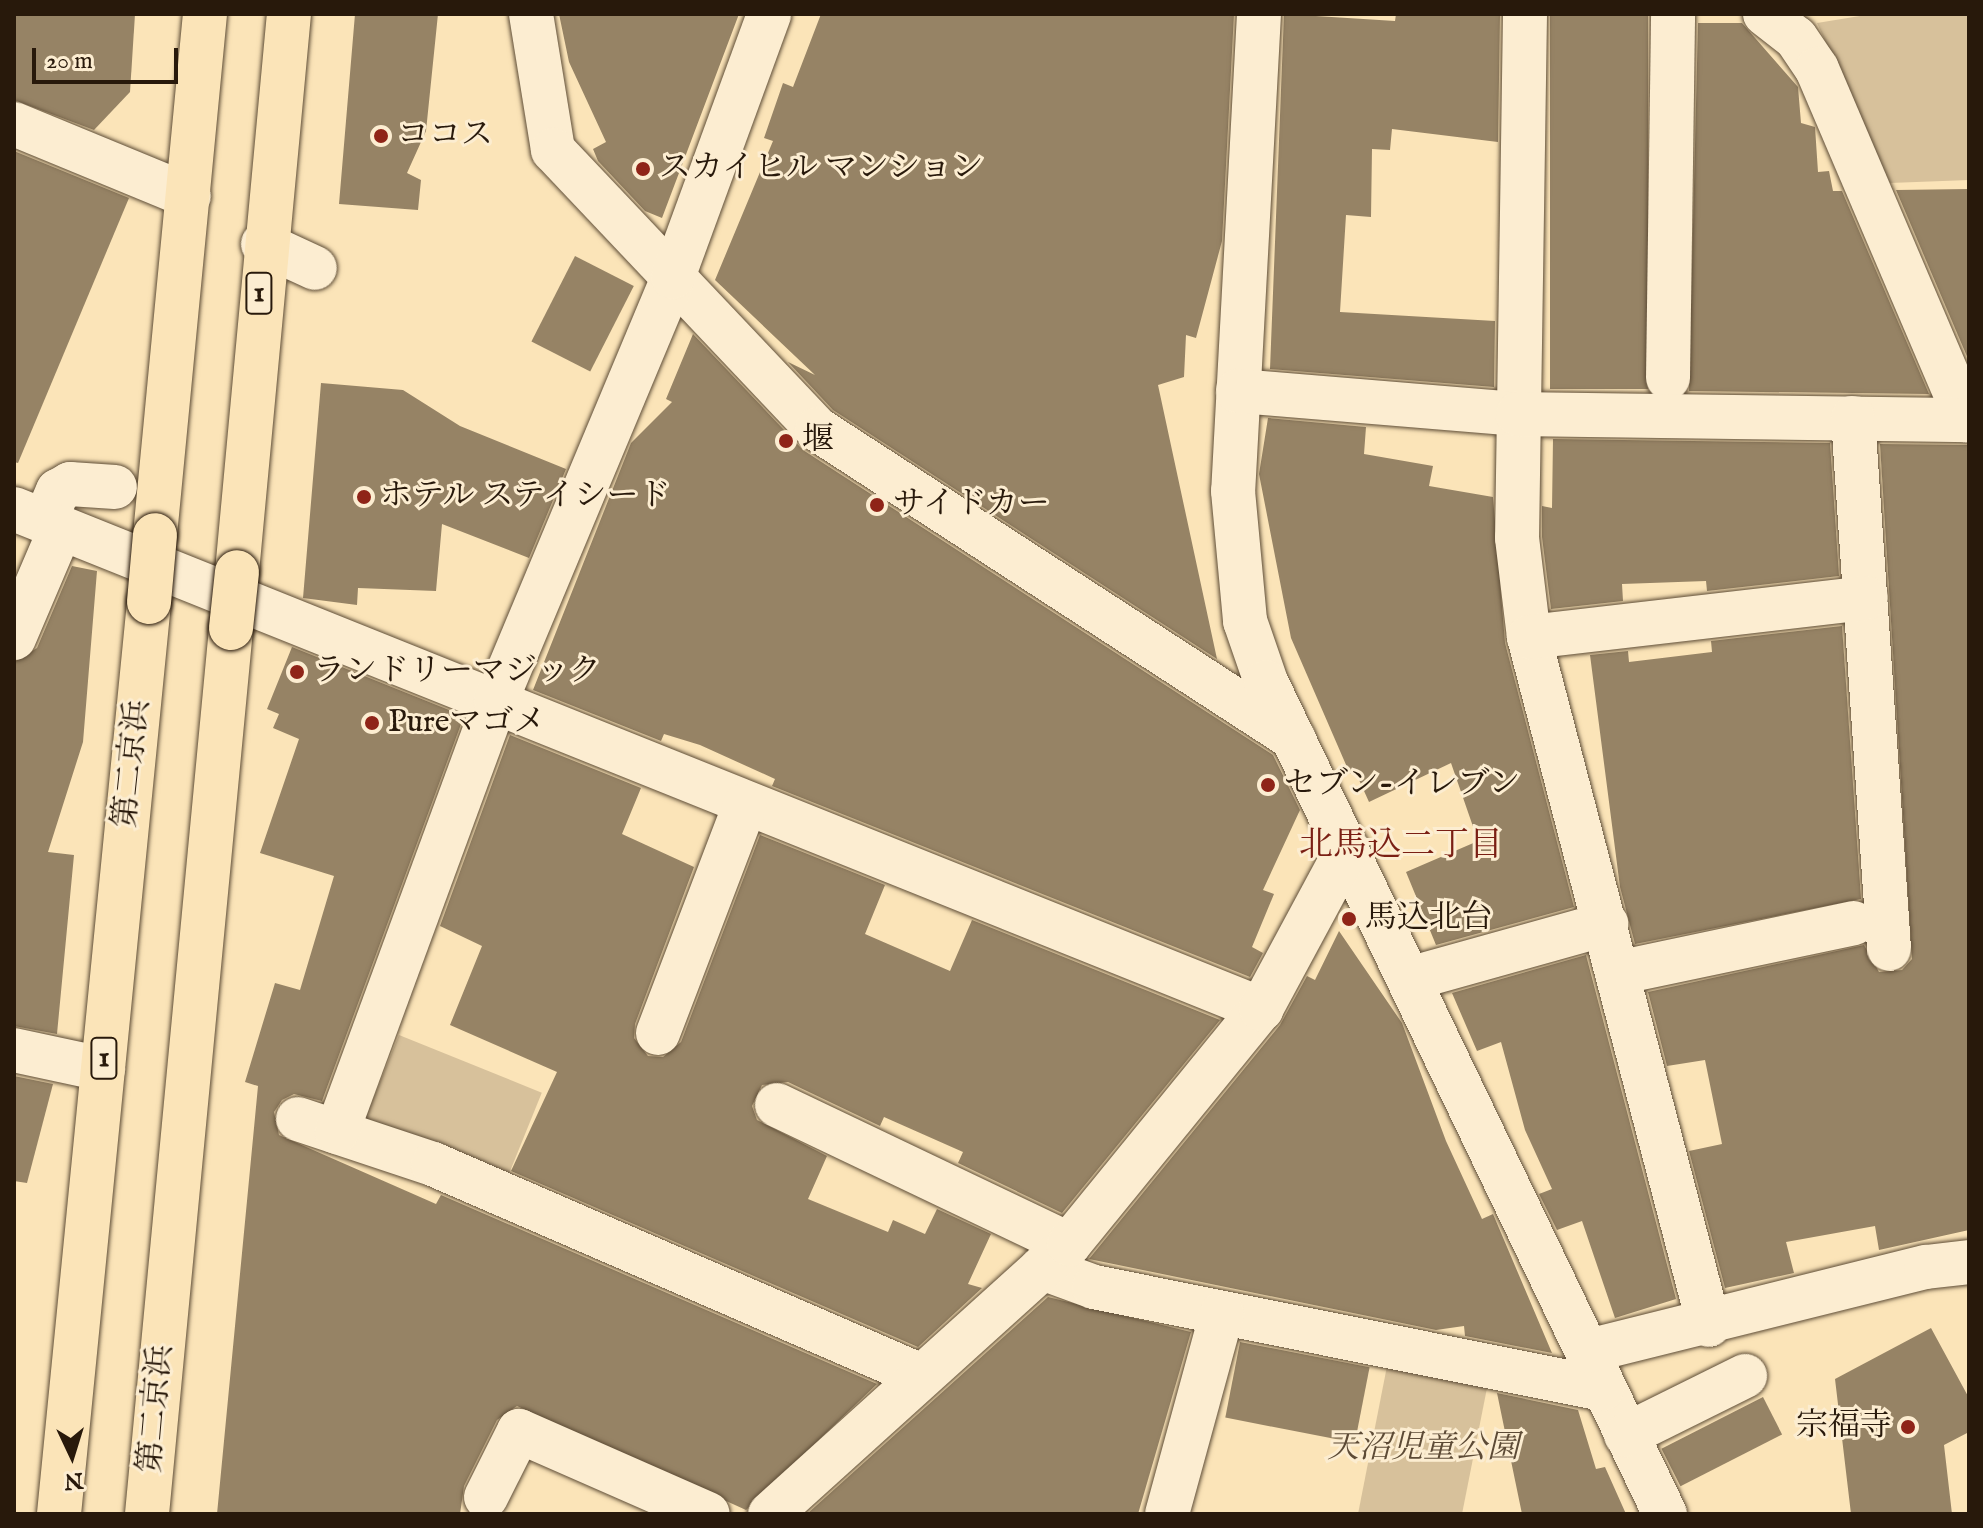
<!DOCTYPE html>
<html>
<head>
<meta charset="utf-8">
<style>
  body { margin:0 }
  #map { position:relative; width:1983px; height:1528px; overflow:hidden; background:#fbe4b8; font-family:"IM FELL English","Noto Serif JP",serif }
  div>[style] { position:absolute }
  .green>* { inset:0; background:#d7c19b; transform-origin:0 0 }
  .building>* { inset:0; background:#968365; transform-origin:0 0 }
  .roads { filter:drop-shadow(0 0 2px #5d4c36) drop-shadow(0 0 2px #5d4c36) }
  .minor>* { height:44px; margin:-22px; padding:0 22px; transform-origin:22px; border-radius:22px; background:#fcedd1 }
  .highway>* { height:44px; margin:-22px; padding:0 22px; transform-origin:22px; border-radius:22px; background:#fbe4b8 }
  .bridges { filter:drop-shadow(0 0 2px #28190b) drop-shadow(0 0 2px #28190b) }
  .highway-bridge>* { height:44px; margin:-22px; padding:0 22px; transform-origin:22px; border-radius:22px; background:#fbe4b8 }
  .dots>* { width:22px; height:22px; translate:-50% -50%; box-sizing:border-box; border:4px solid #fcedd1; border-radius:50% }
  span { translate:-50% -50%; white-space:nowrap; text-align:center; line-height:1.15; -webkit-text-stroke:6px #fcedd1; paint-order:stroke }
  .shield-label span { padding:2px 6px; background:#fcedd1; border:2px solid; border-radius:6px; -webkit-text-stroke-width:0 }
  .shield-label { font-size:30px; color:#28190b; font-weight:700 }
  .poi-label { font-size:32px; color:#28190b }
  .left { translate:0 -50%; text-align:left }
  .right { translate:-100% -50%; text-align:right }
  .street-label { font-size:32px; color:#28190b }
  .park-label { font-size:32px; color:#5d4b36; font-style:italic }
  .neighbourhood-label { font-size:34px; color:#7a1f14 }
  .frame { position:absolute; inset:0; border:16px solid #28190b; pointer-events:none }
  .north { position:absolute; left:32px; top:1416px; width:80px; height:80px; -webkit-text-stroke:6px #fcedd1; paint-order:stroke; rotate:176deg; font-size:22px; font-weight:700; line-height:32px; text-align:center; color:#28190b }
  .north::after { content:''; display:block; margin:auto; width:28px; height:36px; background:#28190b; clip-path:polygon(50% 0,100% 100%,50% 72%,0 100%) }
  .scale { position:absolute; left:32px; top:48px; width:146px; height:36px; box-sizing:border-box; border:4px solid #28190b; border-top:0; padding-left:10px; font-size:24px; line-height:28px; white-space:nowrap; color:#28190b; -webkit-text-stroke:6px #fcedd1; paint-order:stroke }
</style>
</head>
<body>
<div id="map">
  <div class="green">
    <i style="clip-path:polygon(1872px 14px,1969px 14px,1969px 180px,1890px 183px,1817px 23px)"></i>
    <i style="left:399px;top:1035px;width:154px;height:95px;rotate:22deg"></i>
    <i style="clip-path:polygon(1388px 1361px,1488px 1383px,1462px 1514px,1358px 1514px)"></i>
  </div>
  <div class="building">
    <i style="clip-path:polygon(14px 14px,135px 14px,130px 92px,94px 130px,14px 100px)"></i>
    <i style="clip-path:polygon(355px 14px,438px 14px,426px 131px,407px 173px,421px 180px,418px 210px,339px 204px)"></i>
    <i style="clip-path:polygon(559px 14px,739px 14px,662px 218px,645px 211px,598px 161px,593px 149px,606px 142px,569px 62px)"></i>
    <i style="clip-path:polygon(821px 14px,1234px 14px,1222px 241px,1196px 338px,1186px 335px,1184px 377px,1158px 385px,1217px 659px,833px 410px,788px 362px,815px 375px,715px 280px,773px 141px,764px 138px,783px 83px,793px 87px)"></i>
    <i style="clip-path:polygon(1284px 14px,1395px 21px,1396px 14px,1500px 14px,1498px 142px,1392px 129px,1390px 150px,1372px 149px,1371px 217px,1346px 215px,1340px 312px,1495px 321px,1494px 387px,1270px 369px)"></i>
    <i style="left:1550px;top:14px;width:98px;height:375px"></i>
    <i style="clip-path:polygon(1698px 23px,1742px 23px,1798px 87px,1801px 123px,1815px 127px,1818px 172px,1829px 171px,1833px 191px,1842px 191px,1929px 394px,1689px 391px)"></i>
    <i style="clip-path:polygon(14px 151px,129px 198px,18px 463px,14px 462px)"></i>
    <i style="clip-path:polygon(1969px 189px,1969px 361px,1896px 190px)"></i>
    <i style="left:575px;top:256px;width:66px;height:96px;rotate:27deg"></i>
    <i style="clip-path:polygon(693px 334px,803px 450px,1273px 755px,1300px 810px,1263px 890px,1274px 894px,1252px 947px,1263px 953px,1250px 977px,772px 786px,775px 779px,700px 745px,664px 734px,661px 741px,533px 690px,631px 443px,672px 402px,666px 399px)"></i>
    <i style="clip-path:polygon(321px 383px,403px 390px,460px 426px,566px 469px,529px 558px,442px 524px,436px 591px,358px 588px,357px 605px,303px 598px)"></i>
    <i style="clip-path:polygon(1268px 418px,1366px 427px,1364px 454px,1433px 466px,1429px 486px,1493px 497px,1505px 643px,1574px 907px,1436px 945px,1406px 872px,1478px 841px,1451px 763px,1369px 802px,1355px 771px,1350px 774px,1291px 638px,1259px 474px)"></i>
    <i style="clip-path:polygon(1553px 439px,1830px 443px,1839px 576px,1707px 591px,1706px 581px,1622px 584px,1623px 601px,1551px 609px,1542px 537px,1542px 506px,1552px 508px)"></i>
    <i style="clip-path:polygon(1880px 444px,1969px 445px,1969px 1230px,1879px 1250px,1875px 1226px,1786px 1242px,1794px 1273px,1725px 1288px,1689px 1151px,1722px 1144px,1705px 1060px,1667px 1066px,1648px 992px,1864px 945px,1879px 972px,1902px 970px,1912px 959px)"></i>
    <i style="clip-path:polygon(72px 566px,97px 571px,83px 742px,48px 852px,74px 855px,57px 1034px,14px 1026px,14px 662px,37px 648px)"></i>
    <i style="clip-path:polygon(1842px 626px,1861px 899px,1635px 944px,1620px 887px,1590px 655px,1628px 651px,1629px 662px,1712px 652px,1711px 641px)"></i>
    <i style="clip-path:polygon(292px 647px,464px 716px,322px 1101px,294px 1094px,282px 1100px,274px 1112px,279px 1135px,436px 1204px,441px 1195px,877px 1384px,746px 1510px,517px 1406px,497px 1420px,464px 1486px,460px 1514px,217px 1514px,258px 1086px,245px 1082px,275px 983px,300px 990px,334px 876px,260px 853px,299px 739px,273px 728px,279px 714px,267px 709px)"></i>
    <i style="clip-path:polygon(510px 735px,641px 788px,622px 834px,694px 867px,635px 1024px,634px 1038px,648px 1056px,663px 1057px,681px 1042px,760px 835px,885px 885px,865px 934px,950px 971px,972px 920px,1220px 1020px,1062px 1213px,958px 1163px,963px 1152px,884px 1117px,880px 1126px,788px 1082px,762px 1085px,752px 1106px,757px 1120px,827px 1156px,808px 1199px,888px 1232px,893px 1220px,925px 1234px,937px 1209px,991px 1234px,968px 1284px,982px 1288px,918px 1347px,511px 1171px,557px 1072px,450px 1025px,482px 946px,440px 926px)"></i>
    <i style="clip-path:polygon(1339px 931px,1402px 1023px,1446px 1141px,1482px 1219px,1493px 1214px,1552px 1353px,1465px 1336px,1464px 1326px,1436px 1330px,1089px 1259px,1280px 1025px,1307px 976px,1315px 980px)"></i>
    <i style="clip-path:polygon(1586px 955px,1676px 1299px,1615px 1318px,1582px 1221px,1557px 1230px,1539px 1194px,1552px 1189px,1525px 1130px,1501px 1042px,1477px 1051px,1452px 993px)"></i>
    <i style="clip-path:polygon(14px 1076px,53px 1084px,27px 1183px,14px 1181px)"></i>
    <i style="clip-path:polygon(1048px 1297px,1191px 1332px,1138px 1514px,807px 1514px)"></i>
    <i style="clip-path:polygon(1931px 1328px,1969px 1398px,1969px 1432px,1944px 1445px,1952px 1514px,1851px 1514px,1835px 1379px)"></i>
    <i style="left:1240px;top:1342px;width:132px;height:77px;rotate:11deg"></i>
    <i style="clip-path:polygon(1497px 1393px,1578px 1410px,1596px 1469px,1605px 1467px,1626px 1514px,1522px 1514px)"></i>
    <i style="left:1763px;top:1397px;width:42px;height:114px;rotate:63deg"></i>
  </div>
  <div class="roads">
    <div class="minor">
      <i style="left:531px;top:14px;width:138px;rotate:80.8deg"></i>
      <i style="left:553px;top:150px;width:384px;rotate:46.6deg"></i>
      <i style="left:817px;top:429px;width:568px;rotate:32.99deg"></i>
      <i style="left:1259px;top:14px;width:478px;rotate:93.1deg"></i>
      <i style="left:1233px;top:491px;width:131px;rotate:84.7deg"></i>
      <i style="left:1245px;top:621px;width:65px;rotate:71deg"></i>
      <i style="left:1266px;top:682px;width:923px;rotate:64.38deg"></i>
      <i style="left:1525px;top:14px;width:524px;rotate:90.87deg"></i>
      <i style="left:1517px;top:538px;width:100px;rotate:83.1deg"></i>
      <i style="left:1529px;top:637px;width:711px;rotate:75.34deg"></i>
      <i style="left:1765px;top:14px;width:39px;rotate:38deg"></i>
      <i style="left:1796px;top:38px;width:37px;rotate:56deg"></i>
      <i style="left:1817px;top:69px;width:382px;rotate:66.9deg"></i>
      <i style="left:14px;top:124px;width:189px;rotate:22.4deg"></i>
      <i style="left:263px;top:244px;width:57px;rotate:24.8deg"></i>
      <i style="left:1668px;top:378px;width:364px;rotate:-89.2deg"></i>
      <i style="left:1238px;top:391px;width:281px;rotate:4.7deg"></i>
      <i style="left:1518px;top:414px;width:451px;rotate:0.8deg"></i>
      <i style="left:1853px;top:418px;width:532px;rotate:86.12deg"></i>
      <i style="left:14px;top:509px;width:1344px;rotate:21.85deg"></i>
      <i style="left:45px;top:521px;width:33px;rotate:-67deg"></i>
      <i style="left:58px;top:491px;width:14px;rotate:-30deg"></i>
      <i style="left:70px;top:484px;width:45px;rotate:3.8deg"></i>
      <i style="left:1529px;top:637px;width:339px;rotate:-6.6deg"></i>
      <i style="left:14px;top:638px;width:120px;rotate:-66.9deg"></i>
      <i style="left:1617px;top:973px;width:242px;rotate:-11.9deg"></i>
      <i style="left:1409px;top:979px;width:205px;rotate:-15.6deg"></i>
      <i style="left:658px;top:1033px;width:244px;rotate:-69.1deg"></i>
      <i style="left:14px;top:1050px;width:91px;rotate:12.1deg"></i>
      <i style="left:777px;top:1105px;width:323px;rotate:25.5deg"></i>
      <i style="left:298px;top:1119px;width:142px;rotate:18.4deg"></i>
      <i style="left:433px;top:1164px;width:528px;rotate:23.46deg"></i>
      <i style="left:337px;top:1132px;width:459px;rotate:-69.8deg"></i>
      <i style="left:496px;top:701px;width:459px;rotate:-67.3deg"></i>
      <i style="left:673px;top:277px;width:280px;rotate:-69.9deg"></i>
      <i style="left:1042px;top:1268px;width:55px;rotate:20.1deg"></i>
      <i style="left:1094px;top:1287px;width:518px;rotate:11.35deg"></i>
      <i style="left:1588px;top:1351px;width:348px;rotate:-14deg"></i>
      <i style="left:1926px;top:1267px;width:43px;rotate:-6.6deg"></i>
      <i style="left:1626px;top:1435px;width:133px;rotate:-26.4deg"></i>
      <i style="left:486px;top:1497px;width:74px;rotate:-63.4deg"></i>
      <i style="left:519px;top:1431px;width:206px;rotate:23.7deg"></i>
      <i style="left:770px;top:1514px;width:403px;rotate:-42.1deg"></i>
      <i style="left:1069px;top:1244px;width:303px;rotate:-50.8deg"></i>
      <i style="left:1261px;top:1009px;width:182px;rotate:-61.7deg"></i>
      <i style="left:1167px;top:1514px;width:208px;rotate:-74.7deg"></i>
    </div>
    <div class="highway">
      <i style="left:155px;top:535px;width:523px;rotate:-84.52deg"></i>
      <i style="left:237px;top:572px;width:560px;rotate:-84.68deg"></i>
      <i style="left:59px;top:1514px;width:916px;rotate:-84.36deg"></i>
      <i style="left:147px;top:1514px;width:890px;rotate:-84.58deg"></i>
    </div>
  </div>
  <div class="bridges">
    <div class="highway-bridge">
      <i style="left:149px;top:602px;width:67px;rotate:-84.9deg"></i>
      <i style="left:231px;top:628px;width:56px;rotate:-83.9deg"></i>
    </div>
  </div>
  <div class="dots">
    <i style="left:381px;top:136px;background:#8f2418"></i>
    <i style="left:643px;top:169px;background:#8f2418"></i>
    <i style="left:786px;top:441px;background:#8f2418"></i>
    <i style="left:364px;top:497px;background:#8f2418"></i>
    <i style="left:877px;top:505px;background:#8f2418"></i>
    <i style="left:297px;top:672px;background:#8f2418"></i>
    <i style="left:372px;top:723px;background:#8f2418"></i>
    <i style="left:1268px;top:785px;background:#8f2418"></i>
    <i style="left:1349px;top:919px;background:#8f2418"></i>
    <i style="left:1908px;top:1427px;background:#8f2418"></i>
  </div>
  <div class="shield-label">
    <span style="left:259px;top:293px">1</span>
    <span style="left:104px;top:1058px">1</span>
  </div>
  <div class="poi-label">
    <span class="left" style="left:397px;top:136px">ココス</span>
    <span class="left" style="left:659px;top:169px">スカイヒル マンション</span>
    <span class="left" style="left:802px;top:441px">堰</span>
    <span class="left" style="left:380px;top:497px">ホテル ステイシード</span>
    <span class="left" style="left:893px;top:505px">サイドカー</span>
    <span class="left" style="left:313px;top:672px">ランドリーマジック</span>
    <span class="left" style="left:388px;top:723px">Pureマゴメ</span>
    <span class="left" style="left:1284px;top:785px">セブン-イレブン</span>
    <span class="left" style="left:1365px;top:919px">馬込北台</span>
    <span class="right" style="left:1892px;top:1427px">宗福寺</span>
  </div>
  <div class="street-label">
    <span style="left:133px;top:764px;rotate:-84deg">第二京浜</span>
    <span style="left:157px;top:1409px;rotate:-85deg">第二京浜</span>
  </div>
  <div class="park-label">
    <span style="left:1423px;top:1449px">天沼児童公園</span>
  </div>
  <div class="neighbourhood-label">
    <span style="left:1401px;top:846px">北馬込二丁目</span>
  </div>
  <div class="frame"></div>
  <div class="north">N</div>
  <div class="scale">20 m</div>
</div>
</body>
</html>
